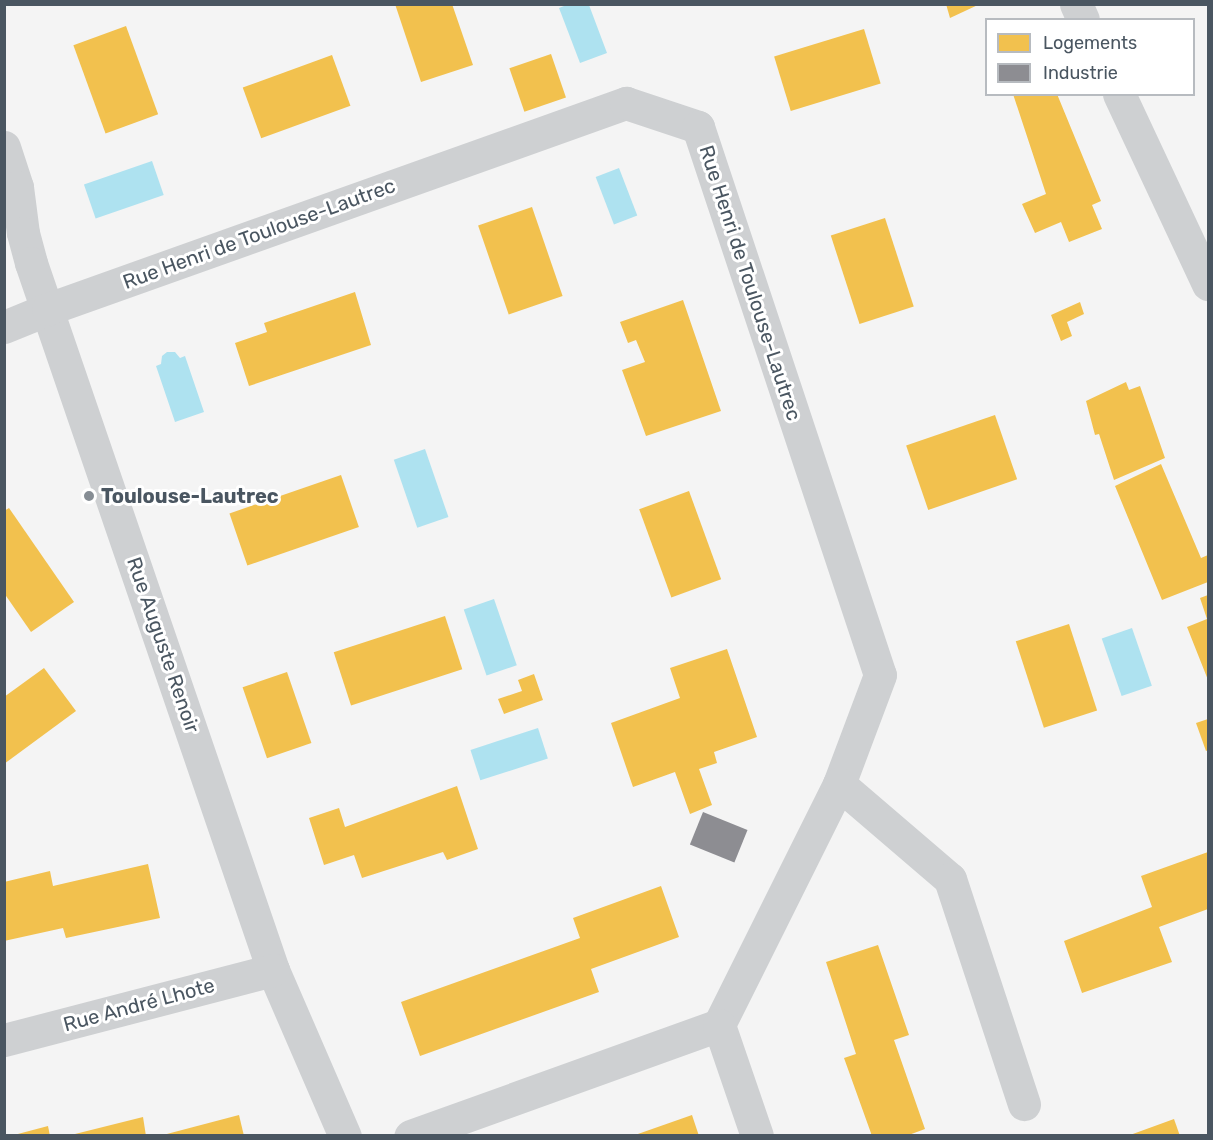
<!DOCTYPE html>
<html>
<head>
<meta charset="utf-8">
<style>
  body { margin:0 }
  #map { position:relative; width:1213px; height:1140px; overflow:hidden; background:#f4f4f4; font-family:Rubik,sans-serif }
  div>[style] { position:absolute }
  .water>* { inset:0; background:#aee2f0; transform-origin:0 0 }
  .homes>* { inset:0; background:#f2c14e; transform-origin:0 0 }
  .industry>* { inset:0; background:#8d8d92; transform-origin:0 0 }
  .minor>* { height:33px; margin:-16.5px; padding:0 16.5px; transform-origin:16.5px; border-radius:16.5px; background:#ced0d2 }
  .dots>* { width:16px; height:16px; translate:-50% -50%; box-sizing:border-box; border:3px solid #fff; border-radius:50% }
  span { translate:-50% -50%; white-space:nowrap; text-align:center; line-height:1.15; -webkit-text-stroke:6px #fff; paint-order:stroke }
  .street-label { font-size:20px; color:#4a5661 }
  .poi-label { font-size:20px; color:#4a5661; font-weight:700 }
  .left { translate:0 -50%; text-align:left }
  .frame { position:absolute; inset:0; border:6px solid #4a5661; pointer-events:none }
  .legend { position:absolute; left:985px; top:18px; width:210px; height:78px; box-sizing:border-box; background:#fff; border:2px solid #b7bbc0; margin:0; padding:8px 10px; list-style:none; font-size:18px; color:#4a5661 }
  .legend li { display:flex; align-items:center; gap:12px; height:30px }
  .legend b { width:30px; border:2px solid #b7bbc0 }
</style>
</head>
<body>
<div id="map">
  <div class="water">
    <i style="clip-path:polygon(569px 4px,589px 5px,607px 53px,580px 63px,559px 8px)"></i>
    <i style="left:152px;top:161px;width:36px;height:72px;rotate:71deg"></i>
    <i style="left:619px;top:168px;width:51px;height:25px;rotate:69deg"></i>
    <i style="clip-path:polygon(167px 352px,175px 352px,180px 358px,185px 356px,204px 412px,175px 422px,156px 366px,161px 364px,162px 356px)"></i>
    <i style="left:425px;top:449px;width:72px;height:33px;rotate:71deg"></i>
    <i style="left:494px;top:599px;width:70px;height:32px;rotate:71deg"></i>
    <i style="left:1132px;top:628px;width:61px;height:32px;rotate:71deg"></i>
    <i style="left:538px;top:728px;width:32px;height:71px;rotate:72deg"></i>
  </div>
  <div class="homes">
    <i style="clip-path:polygon(395px 4px,452px 4px,473px 65px,421px 82px)"></i>
    <i style="clip-path:polygon(946px 4px,980px 4px,950px 18px)"></i>
    <i style="left:126px;top:26px;width:94px;height:56px;rotate:70deg"></i>
    <i style="left:864px;top:29px;width:57px;height:94px;rotate:73deg"></i>
    <i style="left:551px;top:54px;width:46px;height:44px;rotate:71deg"></i>
    <i style="left:332px;top:55px;width:54px;height:95px;rotate:70deg"></i>
    <i style="clip-path:polygon(1013px 94px,1057px 94px,1101px 201px,1092px 205px,1102px 229px,1069px 242px,1061px 222px,1035px 233px,1022px 204px,1046px 194px)"></i>
    <i style="left:532px;top:207px;width:94px;height:57px;rotate:71deg"></i>
    <i style="left:885px;top:218px;width:93px;height:57px;rotate:72deg"></i>
    <i style="clip-path:polygon(355px 292px,371px 345px,249px 386px,235px 343px,267px 332px,264px 323px)"></i>
    <i style="clip-path:polygon(683px 300px,721px 411px,646px 436px,622px 370px,645px 362px,636px 340px,628px 343px,620px 322px)"></i>
    <i style="clip-path:polygon(1080px 302px,1084px 314px,1067px 322px,1072px 336px,1061px 341px,1051px 315px)"></i>
    <i style="clip-path:polygon(1126px 382px,1129px 390px,1140px 386px,1165px 458px,1114px 480px,1099px 434px,1095px 435px,1086px 401px)"></i>
    <i style="left:995px;top:415px;width:68px;height:94px;rotate:71deg"></i>
    <i style="clip-path:polygon(1161px 464px,1201px 558px,1208px 555px,1208px 582px,1162px 600px,1115px 486px)"></i>
    <i style="left:341px;top:475px;width:55px;height:118px;rotate:71deg"></i>
    <i style="left:689px;top:491px;width:94px;height:53px;rotate:70deg"></i>
    <i style="clip-path:polygon(9px 508px,74px 602px,31px 632px,4px 593px,4px 511px)"></i>
    <i style="clip-path:polygon(1208px 595px,1208px 680px,1187px 627px,1207px 619px,1200px 598px)"></i>
    <i style="left:445px;top:616px;width:56px;height:117px;rotate:72deg"></i>
    <i style="left:1069px;top:624px;width:91px;height:56px;rotate:72deg"></i>
    <i style="clip-path:polygon(727px 649px,757px 737px,714px 752px,717px 763px,699px 769px,712px 805px,690px 814px,675px 772px,633px 787px,611px 723px,680px 698px,670px 668px)"></i>
    <i style="clip-path:polygon(44px 668px,76px 711px,4px 764px,4px 697px)"></i>
    <i style="left:287px;top:672px;width:75px;height:47px;rotate:71deg"></i>
    <i style="clip-path:polygon(534px 674px,543px 700px,504px 714px,498px 699px,522px 691px,518px 680px)"></i>
    <i style="clip-path:polygon(1208px 719px,1208px 750px,1206px 751px,1196px 723px)"></i>
    <i style="clip-path:polygon(457px 786px,478px 849px,447px 860px,443px 852px,362px 878px,354px 855px,324px 865px,309px 818px,339px 808px,345px 827px)"></i>
    <i style="clip-path:polygon(1208px 852px,1208px 909px,1159px 927px,1172px 962px,1082px 993px,1064px 941px,1152px 907px,1141px 876px)"></i>
    <i style="clip-path:polygon(148px 864px,160px 918px,66px 938px,63px 928px,4px 941px,4px 882px,50px 871px,53px 886px)"></i>
    <i style="clip-path:polygon(661px 886px,679px 937px,591px 969px,599px 992px,420px 1056px,401px 1002px,580px 938px,573px 918px)"></i>
    <i style="clip-path:polygon(878px 945px,909px 1035px,894px 1040px,925px 1129px,906px 1136px,872px 1136px,844px 1058px,856px 1054px,826px 962px)"></i>
    <i style="clip-path:polygon(239px 1115px,244px 1136px,163px 1136px,163px 1135px)"></i>
    <i style="clip-path:polygon(692px 1115px,699px 1136px,635px 1136px,635px 1135px)"></i>
    <i style="clip-path:polygon(143px 1117px,146px 1136px,71px 1136px,71px 1135px)"></i>
    <i style="clip-path:polygon(1174px 1119px,1180px 1136px,1130px 1136px,1130px 1135px)"></i>
    <i style="clip-path:polygon(48px 1126px,50px 1136px,14px 1136px,14px 1135px)"></i>
  </div>
  <div class="industry">
    <i style="left:703px;top:812px;width:48px;height:35px;rotate:22deg"></i>
  </div>
  <div class="minor">
    <i style="left:1076px;top:4px;width:17px;rotate:66deg"></i>
    <i style="left:1119px;top:94px;width:210px;rotate:64.9deg"></i>
    <i style="left:4px;top:147px;width:42px;rotate:72deg"></i>
    <i style="left:17px;top:187px;width:46px;rotate:82.6deg"></i>
    <i style="left:23px;top:233px;width:31px;rotate:75deg"></i>
    <i style="left:31px;top:263px;width:747px;rotate:71.1deg"></i>
    <i style="left:273px;top:970px;width:181px;rotate:66.6deg"></i>
    <i style="left:4px;top:327px;width:48px;rotate:-22.2deg"></i>
    <i style="left:48px;top:309px;width:614px;rotate:-19.62deg"></i>
    <i style="left:626px;top:103px;width:76px;rotate:18.4deg"></i>
    <i style="left:698px;top:127px;width:577px;rotate:71.63deg"></i>
    <i style="left:880px;top:675px;width:116px;rotate:110.6deg"></i>
    <i style="left:839px;top:784px;width:269px;rotate:116.5deg"></i>
    <i style="left:719px;top:1025px;width:328px;rotate:160.2deg"></i>
    <i style="left:839px;top:784px;width:146px;rotate:40.6deg"></i>
    <i style="left:950px;top:879px;width:237px;rotate:71.8deg"></i>
    <i style="left:719px;top:1025px;width:117px;rotate:71.1deg"></i>
    <i style="left:4px;top:1040px;width:278px;rotate:-14.6deg"></i>
  </div>
  <div class="dots">
    <i style="left:89px;top:496px;background:#868d94"></i>
  </div>
  <div class="street-label">
    <span style="left:259px;top:234px;rotate:-20deg">Rue Henri de Toulouse-Lautrec</span>
    <span style="left:750px;top:283px;rotate:72deg">Rue Henri de Toulouse-Lautrec</span>
    <span style="left:163px;top:645px;rotate:71deg">Rue Auguste Renoir</span>
    <span style="left:139px;top:1005px;rotate:-15deg">Rue André Lhote</span>
  </div>
  <div class="poi-label">
    <span class="left" style="left:101px;top:496px">Toulouse-Lautrec</span>
  </div>
  <div class="frame"></div>
  <ul class="legend">
  <li><b style="height:16px;background:#f2c14e"></b>Logements</li>
  <li><b style="height:16px;background:#8d8d92"></b>Industrie</li>
  </ul>
</div>
</body>
</html>
